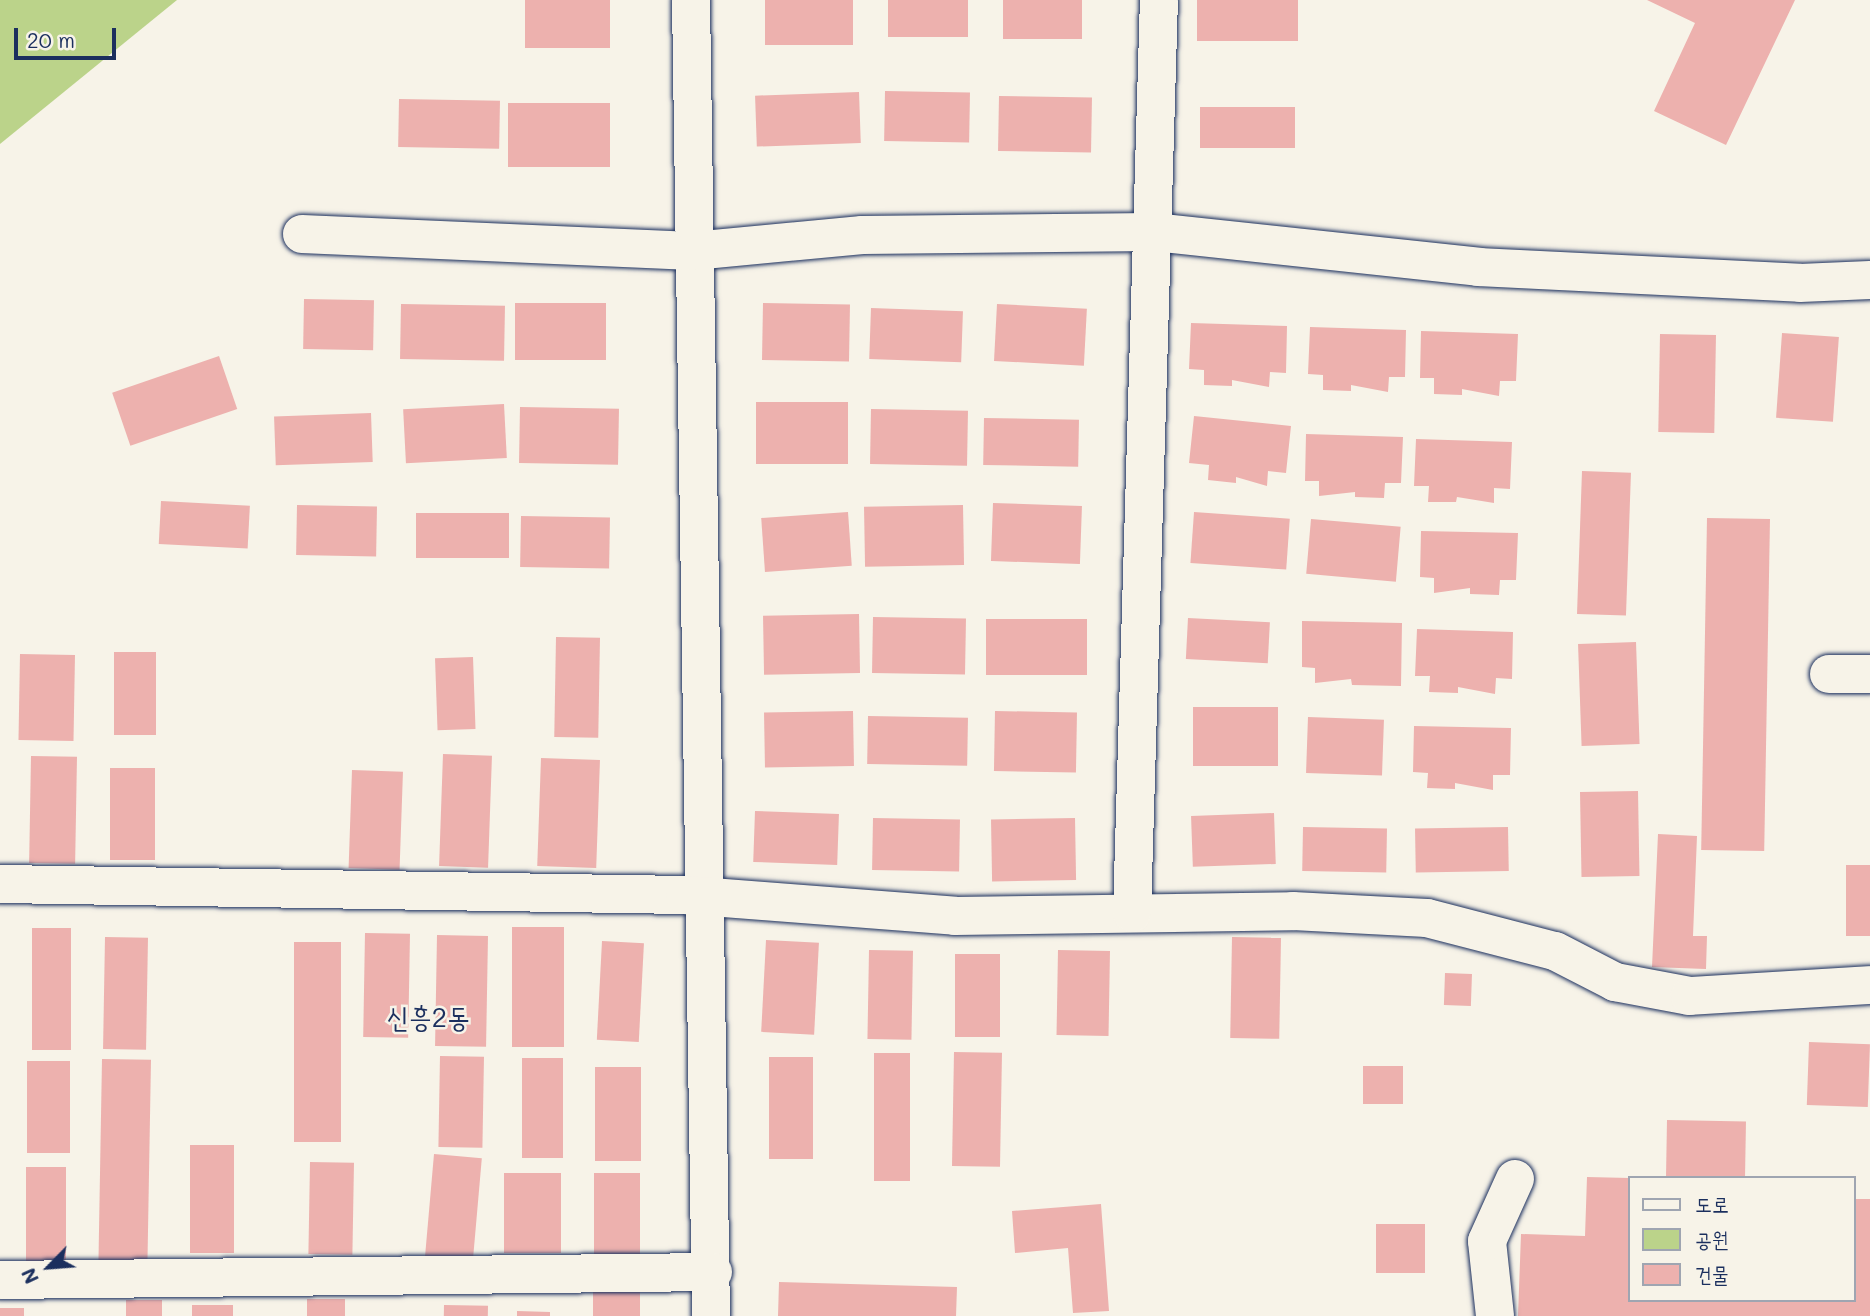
<!DOCTYPE html>
<html>
<head>
<meta charset="utf-8">
<style>
  body { margin:0 }
  #map { position:relative; width:1870px; height:1316px; overflow:hidden; background:#f7f3e8; font-family:Mali,"Poor Story",sans-serif }
  div>[style] { position:absolute }
  .green>* { inset:0; background:#bbd38a }
  .building>* { inset:0; background:#edb1ae; transform-origin:0 0 }
  .roads { filter:drop-shadow(0 0 2px #1b2f5e) drop-shadow(0 0 2px #1b2f5e) }
  .minor>* { height:38px; margin:-19px; padding:0 19px; transform-origin:19px; border-radius:19px; background:#f7f3e8 }
  span { translate:-50% -50%; white-space:nowrap; text-align:center; line-height:1.15; -webkit-text-stroke:5px #f7f3e8; paint-order:stroke }
  .quarter-label { font-size:28px; color:#1b2f5e }
  .legend { position:absolute; left:1628px; top:1176px; width:228px; height:126px; box-sizing:border-box; background:#f7f3e8; border:2px solid #9fa5b1; margin:0; padding:9px 12px; list-style:none; font-size:21px; color:#1b2f5e }
  .legend li { display:flex; align-items:center; gap:14px; height:35px }
  .legend b { width:35px; border:2px solid #9fa5b1 }
  .north { position:absolute; left:14px; top:1232px; width:70px; height:70px; -webkit-text-stroke:5px #f7f3e8; paint-order:stroke; rotate:245deg; font-size:19px; font-weight:700; line-height:28px; text-align:center; color:#1b2f5e }
  .north::after { content:''; display:block; margin:auto; width:24px; height:32px; background:#1b2f5e; clip-path:polygon(50% 0,100% 100%,50% 72%,0 100%) }
  .scale { position:absolute; left:14px; top:28px; width:102px; height:32px; box-sizing:border-box; border:4px solid #1b2f5e; border-top:0; padding-left:9px; font-size:21px; line-height:24px; white-space:nowrap; color:#1b2f5e; -webkit-text-stroke:5px #f7f3e8; paint-order:stroke }
</style>
</head>
<body>
<div id="map">
  <div class="green">
    <i style="clip-path:polygon(0 0,177px 0,0 144px)"></i>
  </div>
  <div class="building">
    <i style="left:525px;top:0;width:85px;height:48px"></i>
    <i style="left:765px;top:0;width:88px;height:45px"></i>
    <i style="left:888px;top:0;width:80px;height:37px"></i>
    <i style="left:1003px;top:0;width:79px;height:39px"></i>
    <i style="left:1197px;top:0;width:101px;height:41px"></i>
    <i style="clip-path:polygon(1647px 0,1795px 0,1726px 145px,1654px 111px,1695px 23px)"></i>
    <i style="left:885px;top:91px;width:85px;height:50px;rotate:1deg"></i>
    <i style="left:859px;top:92px;width:51px;height:104px;rotate:88deg"></i>
    <i style="left:999px;top:96px;width:93px;height:55px;rotate:1deg"></i>
    <i style="left:399px;top:99px;width:101px;height:48px;rotate:1deg"></i>
    <i style="left:508px;top:103px;width:102px;height:64px"></i>
    <i style="left:1200px;top:107px;width:95px;height:41px"></i>
    <i style="left:304px;top:299px;width:70px;height:50px;rotate:1deg"></i>
    <i style="left:515px;top:303px;width:91px;height:57px"></i>
    <i style="left:763px;top:303px;width:87px;height:57px;rotate:1deg"></i>
    <i style="left:401px;top:304px;width:104px;height:55px;rotate:1deg"></i>
    <i style="left:997px;top:304px;width:90px;height:57px;rotate:3deg"></i>
    <i style="left:871px;top:308px;width:92px;height:51px;rotate:2deg"></i>
    <i style="clip-path:polygon(1191px 323px,1287px 326px,1286px 373px,1270px 372px,1269px 387px,1232px 380px,1232px 386px,1204px 385px,1204px 370px,1189px 369px)"></i>
    <i style="clip-path:polygon(1310px 327px,1406px 330px,1405px 377px,1389px 377px,1388px 392px,1351px 385px,1351px 391px,1323px 390px,1323px 375px,1308px 374px)"></i>
    <i style="clip-path:polygon(1421px 331px,1518px 334px,1516px 381px,1500px 381px,1499px 396px,1462px 389px,1462px 395px,1434px 394px,1434px 378px,1420px 378px)"></i>
    <i style="left:1782px;top:333px;width:57px;height:85px;rotate:4deg"></i>
    <i style="left:1660px;top:334px;width:56px;height:98px;rotate:1deg"></i>
    <i style="left:219px;top:356px;width:56px;height:113px;rotate:71deg"></i>
    <i style="left:756px;top:402px;width:92px;height:62px"></i>
    <i style="left:504px;top:404px;width:54px;height:101px;rotate:87deg"></i>
    <i style="left:520px;top:407px;width:99px;height:56px;rotate:1deg"></i>
    <i style="left:871px;top:409px;width:97px;height:55px;rotate:1deg"></i>
    <i style="left:371px;top:413px;width:49px;height:97px;rotate:88deg"></i>
    <i style="clip-path:polygon(1194px 416px,1291px 426px,1286px 473px,1268px 471px,1267px 486px,1236px 477px,1236px 483px,1208px 480px,1209px 465px,1189px 463px)"></i>
    <i style="left:984px;top:418px;width:95px;height:47px;rotate:1deg"></i>
    <i style="clip-path:polygon(1306px 434px,1403px 437px,1401px 483px,1385px 483px,1384px 498px,1355px 497px,1355px 492px,1319px 496px,1319px 481px,1305px 481px)"></i>
    <i style="clip-path:polygon(1416px 439px,1512px 442px,1510px 489px,1494px 488px,1494px 503px,1457px 497px,1456px 502px,1428px 502px,1429px 486px,1414px 486px)"></i>
    <i style="left:1582px;top:471px;width:49px;height:143px;rotate:2deg"></i>
    <i style="left:161px;top:501px;width:89px;height:43px;rotate:3deg"></i>
    <i style="left:993px;top:503px;width:89px;height:58px;rotate:2deg"></i>
    <i style="left:297px;top:505px;width:80px;height:50px;rotate:1deg"></i>
    <i style="left:963px;top:505px;width:60px;height:99px;rotate:89deg"></i>
    <i style="left:848px;top:512px;width:54px;height:87px;rotate:86deg"></i>
    <i style="left:1194px;top:512px;width:96px;height:51px;rotate:4deg"></i>
    <i style="left:416px;top:513px;width:93px;height:45px"></i>
    <i style="left:521px;top:516px;width:89px;height:51px;rotate:1deg"></i>
    <i style="left:1707px;top:518px;width:63px;height:332px;rotate:1deg"></i>
    <i style="left:1311px;top:519px;width:90px;height:55px;rotate:5deg"></i>
    <i style="clip-path:polygon(1421px 531px,1518px 533px,1516px 580px,1500px 580px,1499px 595px,1470px 594px,1470px 588px,1434px 593px,1434px 578px,1420px 577px)"></i>
    <i style="left:859px;top:614px;width:59px;height:96px;rotate:89deg"></i>
    <i style="left:873px;top:617px;width:93px;height:56px;rotate:1deg"></i>
    <i style="left:1188px;top:618px;width:82px;height:41px;rotate:3deg"></i>
    <i style="left:986px;top:619px;width:101px;height:56px"></i>
    <i style="clip-path:polygon(1302px 621px,1402px 623px,1401px 686px,1352px 685px,1351px 679px,1315px 683px,1315px 668px,1302px 667px)"></i>
    <i style="clip-path:polygon(1417px 629px,1513px 632px,1512px 679px,1496px 678px,1495px 694px,1458px 687px,1458px 693px,1429px 692px,1430px 676px,1415px 676px)"></i>
    <i style="left:556px;top:637px;width:44px;height:100px;rotate:1deg"></i>
    <i style="left:1636px;top:642px;width:102px;height:58px;rotate:88deg"></i>
    <i style="left:114px;top:652px;width:42px;height:83px"></i>
    <i style="left:20px;top:654px;width:55px;height:86px;rotate:1deg"></i>
    <i style="left:473px;top:657px;width:72px;height:38px;rotate:88deg"></i>
    <i style="left:1193px;top:707px;width:85px;height:59px"></i>
    <i style="left:853px;top:711px;width:55px;height:89px;rotate:89deg"></i>
    <i style="left:995px;top:711px;width:82px;height:60px;rotate:1deg"></i>
    <i style="left:868px;top:716px;width:100px;height:48px;rotate:1deg"></i>
    <i style="left:1308px;top:717px;width:76px;height:56px;rotate:2deg"></i>
    <i style="clip-path:polygon(1414px 726px,1511px 728px,1510px 775px,1493px 775px,1493px 790px,1455px 783px,1455px 789px,1427px 788px,1428px 773px,1413px 772px)"></i>
    <i style="left:443px;top:754px;width:49px;height:112px;rotate:2deg"></i>
    <i style="left:31px;top:756px;width:46px;height:107px;rotate:1deg"></i>
    <i style="left:541px;top:758px;width:59px;height:108px;rotate:2deg"></i>
    <i style="left:110px;top:768px;width:45px;height:92px"></i>
    <i style="left:352px;top:770px;width:51px;height:98px;rotate:2deg"></i>
    <i style="left:1638px;top:791px;width:85px;height:58px;rotate:89deg"></i>
    <i style="left:755px;top:811px;width:84px;height:51px;rotate:2deg"></i>
    <i style="left:1274px;top:813px;width:51px;height:83px;rotate:88deg"></i>
    <i style="left:873px;top:818px;width:87px;height:52px;rotate:1deg"></i>
    <i style="left:1075px;top:818px;width:62px;height:84px;rotate:89deg"></i>
    <i style="left:1303px;top:827px;width:84px;height:44px;rotate:1deg"></i>
    <i style="left:1508px;top:827px;width:44px;height:93px;rotate:89deg"></i>
    <i style="clip-path:polygon(1658px 834px,1697px 836px,1693px 936px,1707px 936px,1706px 969px,1652px 967px)"></i>
    <i style="left:1846px;top:865px;width:24px;height:71px"></i>
    <i style="left:512px;top:927px;width:52px;height:120px"></i>
    <i style="left:32px;top:928px;width:39px;height:122px"></i>
    <i style="left:365px;top:933px;width:45px;height:104px;rotate:1deg"></i>
    <i style="left:437px;top:935px;width:51px;height:111px;rotate:1deg"></i>
    <i style="left:105px;top:937px;width:43px;height:112px;rotate:1deg"></i>
    <i style="left:1232px;top:937px;width:49px;height:101px;rotate:1deg"></i>
    <i style="left:766px;top:940px;width:53px;height:92px;rotate:3deg"></i>
    <i style="left:602px;top:941px;width:42px;height:99px;rotate:3deg"></i>
    <i style="left:294px;top:942px;width:47px;height:200px"></i>
    <i style="left:869px;top:950px;width:44px;height:89px;rotate:1deg"></i>
    <i style="left:1058px;top:950px;width:52px;height:85px;rotate:1deg"></i>
    <i style="left:955px;top:954px;width:45px;height:83px"></i>
    <i style="left:1445px;top:973px;width:27px;height:32px;rotate:2deg"></i>
    <i style="left:1809px;top:1042px;width:61px;height:63px;rotate:2deg"></i>
    <i style="left:954px;top:1052px;width:48px;height:114px;rotate:1deg"></i>
    <i style="left:874px;top:1053px;width:36px;height:128px"></i>
    <i style="left:440px;top:1056px;width:44px;height:91px;rotate:1deg"></i>
    <i style="left:769px;top:1057px;width:44px;height:102px"></i>
    <i style="left:522px;top:1058px;width:41px;height:100px"></i>
    <i style="left:102px;top:1059px;width:49px;height:207px;rotate:1deg"></i>
    <i style="left:27px;top:1061px;width:43px;height:92px"></i>
    <i style="left:1363px;top:1066px;width:40px;height:38px"></i>
    <i style="left:595px;top:1067px;width:46px;height:94px"></i>
    <i style="left:1667px;top:1120px;width:79px;height:58px;rotate:1deg"></i>
    <i style="left:190px;top:1145px;width:44px;height:108px"></i>
    <i style="left:434px;top:1154px;width:48px;height:107px;rotate:5deg"></i>
    <i style="left:310px;top:1162px;width:44px;height:92px;rotate:1deg"></i>
    <i style="left:26px;top:1167px;width:40px;height:101px"></i>
    <i style="left:504px;top:1173px;width:57px;height:80px"></i>
    <i style="left:594px;top:1173px;width:46px;height:85px"></i>
    <i style="clip-path:polygon(1587px 1177px,1630px 1178px,1630px 1300px,1854px 1300px,1854px 1199px,1870px 1199px,1870px 1316px,1518px 1316px,1521px 1234px,1585px 1236px)"></i>
    <i style="clip-path:polygon(1101px 1204px,1109px 1311px,1073px 1313px,1068px 1248px,1015px 1253px,1012px 1211px)"></i>
    <i style="left:1425px;top:1224px;width:49px;height:49px;rotate:90deg"></i>
    <i style="clip-path:polygon(779px 1282px,957px 1287px,956px 1316px,778px 1316px)"></i>
    <i style="left:640px;top:1292px;width:24px;height:47px;rotate:90deg"></i>
    <i style="left:345px;top:1299px;width:17px;height:38px;rotate:90deg"></i>
    <i style="left:126px;top:1300px;width:36px;height:16px"></i>
    <i style="left:233px;top:1305px;width:11px;height:41px;rotate:90deg"></i>
    <i style="left:444px;top:1305px;width:44px;height:11px;rotate:1deg"></i>
    <i style="left:0;top:1308px;width:24px;height:8px"></i>
    <i style="clip-path:polygon(517px 1311px,550px 1312px,550px 1316px,517px 1316px)"></i>
  </div>
  <div class="roads">
    <div class="minor">
      <i style="left:691px;top:0;width:1316px;rotate:89.13deg"></i>
      <i style="left:302px;top:234px;width:391px;rotate:2.5deg"></i>
      <i style="left:693px;top:251px;width:170px;rotate:-5.4deg"></i>
      <i style="left:862px;top:235px;width:291px;rotate:-0.6deg"></i>
      <i style="left:1153px;top:232px;width:327px;rotate:6.1deg"></i>
      <i style="left:1478px;top:267px;width:322px;rotate:2.8deg"></i>
      <i style="left:1800px;top:283px;width:70px;rotate:-2.5deg"></i>
      <i style="left:1829px;top:674px;width:41px"></i>
      <i style="left:0;top:884px;width:685px;rotate:0.92deg"></i>
      <i style="left:685px;top:895px;width:271px;rotate:4.4deg"></i>
      <i style="left:955px;top:916px;width:338px;rotate:-0.8deg"></i>
      <i style="left:1293px;top:911px;width:134px;rotate:3deg"></i>
      <i style="left:1427px;top:918px;width:132px;rotate:14.5deg"></i>
      <i style="left:1555px;top:951px;width:68px;rotate:27.3deg"></i>
      <i style="left:1615px;top:982px;width:76px;rotate:10.6deg"></i>
      <i style="left:1690px;top:996px;width:180px;rotate:-3.5deg"></i>
      <i style="left:1132px;top:913px;width:913px;rotate:-88.31deg"></i>
      <i style="left:0;top:1280px;width:713px;rotate:-0.64deg"></i>
      <i style="left:1495px;top:1316px;width:75px;rotate:-96.1deg"></i>
      <i style="left:1487px;top:1241px;width:68px;rotate:-65.7deg"></i>
    </div>
  </div>
  <div class="quarter-label">
    <span style="left:428px;top:1016px">신흥2동</span>
  </div>
  <ul class="legend">
  <li><b style="height:9px;background:#f7f3e8"></b>도로</li>
  <li><b style="height:19px;background:#bbd38a"></b>공원</li>
  <li><b style="height:19px;background:#edb1ae"></b>건물</li>
  </ul>
  <div class="north">N</div>
  <div class="scale">20 m</div>
</div>
</body>
</html>
